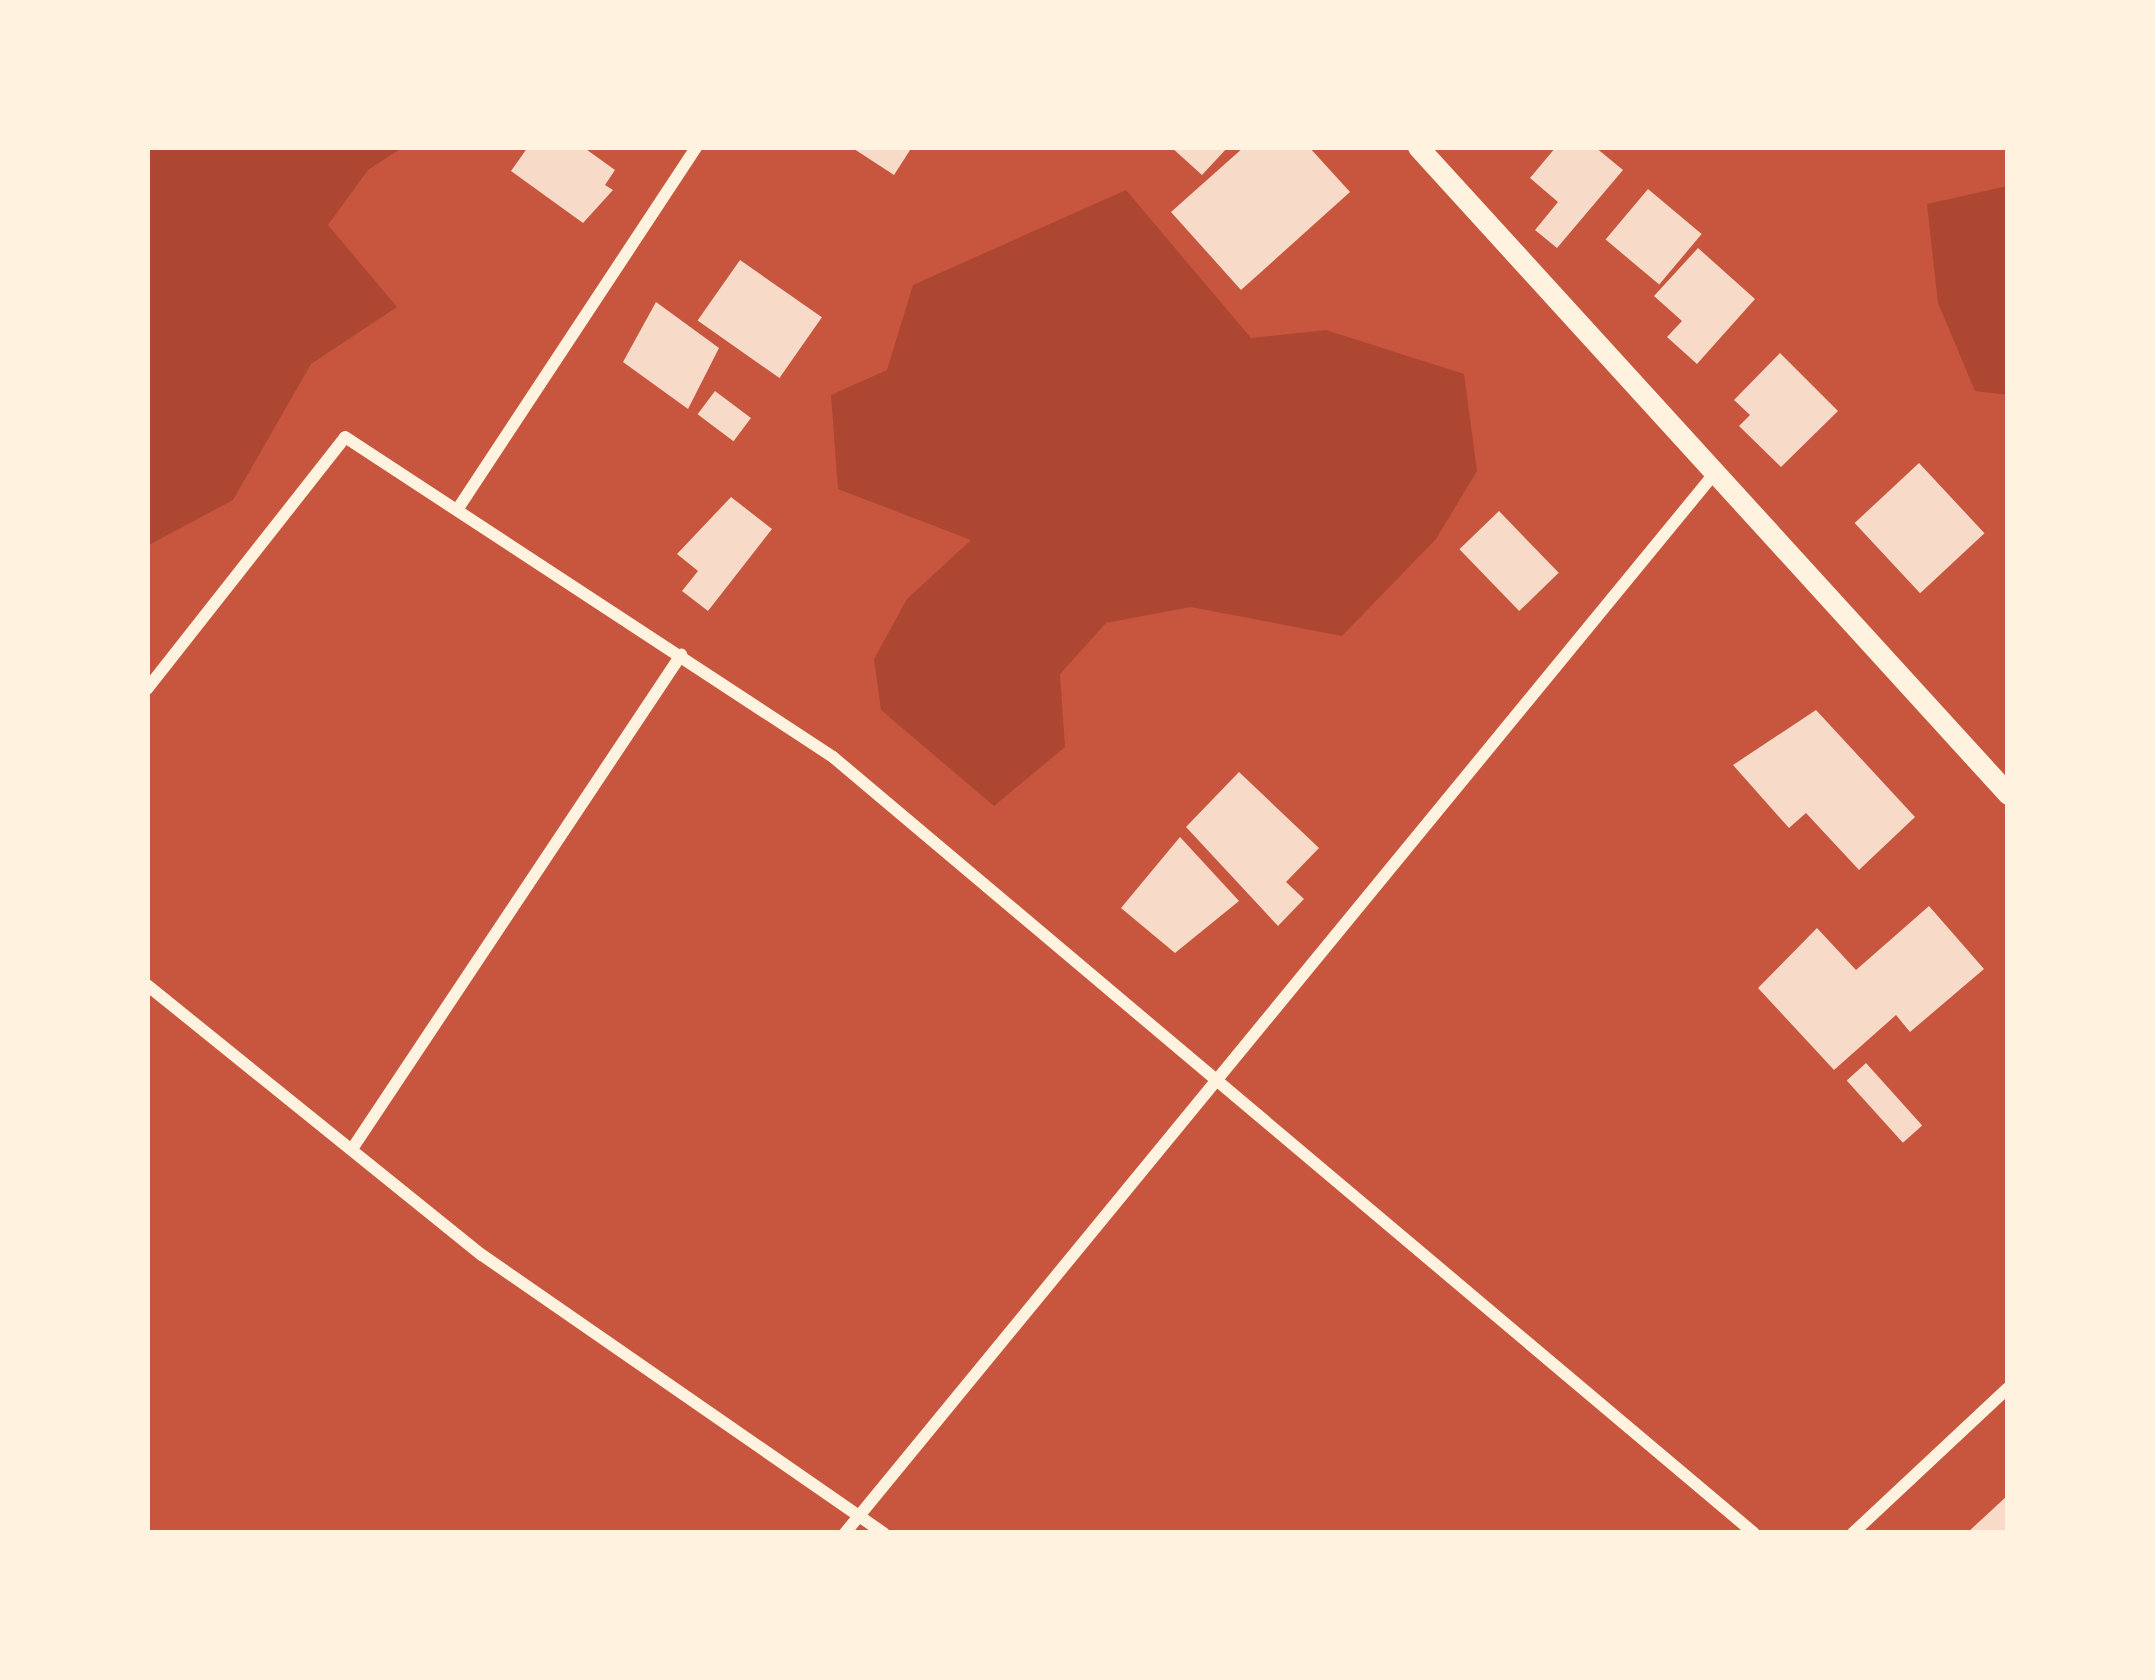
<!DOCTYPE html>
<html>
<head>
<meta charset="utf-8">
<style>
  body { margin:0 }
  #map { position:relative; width:2155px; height:1680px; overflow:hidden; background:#c8553d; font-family:"Source Sans 3",sans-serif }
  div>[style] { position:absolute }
  .green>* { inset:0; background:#ae4732 }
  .building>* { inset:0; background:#f7dbc8; transform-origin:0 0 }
  .minor>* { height:12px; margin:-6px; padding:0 6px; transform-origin:6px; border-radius:6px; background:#fff3e0 }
  .tertiary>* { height:21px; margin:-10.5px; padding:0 10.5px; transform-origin:10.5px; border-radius:10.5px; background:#fff3e0 }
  span { translate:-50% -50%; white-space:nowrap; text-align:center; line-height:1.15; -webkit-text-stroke:9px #fff3e0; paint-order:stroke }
  .frame { position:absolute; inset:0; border:150px solid #fff3e0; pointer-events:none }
</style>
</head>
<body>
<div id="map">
  <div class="green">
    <i style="clip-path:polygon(147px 147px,403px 147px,368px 170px,328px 225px,397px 307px,311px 364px,233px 500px,147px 546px)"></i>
    <i style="clip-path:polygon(2008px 186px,2008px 395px,1975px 391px,1938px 303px,1927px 204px)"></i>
    <i style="clip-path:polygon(1126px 190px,1251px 338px,1326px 330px,1464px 374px,1477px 471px,1436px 539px,1342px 636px,1191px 607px,1106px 623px,1060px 674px,1065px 747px,994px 806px,881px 710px,874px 659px,907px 599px,971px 540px,838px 489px,831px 395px,887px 370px,913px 285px)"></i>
  </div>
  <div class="building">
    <i style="clip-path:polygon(528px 147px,583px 147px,615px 170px,605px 185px,613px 190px,583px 223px,511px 171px)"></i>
    <i style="clip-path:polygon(851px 147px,912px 147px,894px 175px)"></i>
    <i style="clip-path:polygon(1171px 147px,1228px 147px,1202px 175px)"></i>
    <i style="clip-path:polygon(1244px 147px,1309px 147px,1350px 192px,1241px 290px,1171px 212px)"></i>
    <i style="clip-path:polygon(1556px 147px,1595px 147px,1623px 170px,1557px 248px,1535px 230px,1558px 202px,1530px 178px)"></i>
    <i style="left:1648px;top:189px;width:70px;height:66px;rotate:40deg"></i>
    <i style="clip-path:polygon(1698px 248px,1755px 299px,1697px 364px,1667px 337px,1682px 321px,1654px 296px)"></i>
    <i style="left:740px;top:260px;width:100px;height:74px;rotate:35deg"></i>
    <i style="clip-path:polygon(656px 302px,719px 348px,688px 409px,623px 362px)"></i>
    <i style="clip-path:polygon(1780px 353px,1838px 411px,1781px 467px,1739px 426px,1750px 415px,1734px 400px)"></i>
    <i style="left:715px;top:391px;width:45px;height:29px;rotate:37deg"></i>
    <i style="left:1919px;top:463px;width:96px;height:88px;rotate:47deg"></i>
    <i style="clip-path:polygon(731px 497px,772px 529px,708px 611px,682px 591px,698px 571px,677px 554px)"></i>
    <i style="left:1499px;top:511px;width:86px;height:55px;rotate:46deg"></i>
    <i style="clip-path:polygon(1816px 710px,1915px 817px,1859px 870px,1806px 813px,1789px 828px,1733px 765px)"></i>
    <i style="clip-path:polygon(1239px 772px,1319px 848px,1286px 882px,1304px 899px,1278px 926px,1186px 827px)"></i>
    <i style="clip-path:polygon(1180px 837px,1239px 901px,1175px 953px,1121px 908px)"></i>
    <i style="clip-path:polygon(1929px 906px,1984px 969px,1910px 1032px,1896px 1015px,1834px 1070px,1758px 988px,1817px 928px,1856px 970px)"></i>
    <i style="left:1866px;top:1063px;width:84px;height:26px;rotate:48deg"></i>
    <i style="clip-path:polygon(2008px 1495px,2008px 1533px,1967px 1533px)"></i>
  </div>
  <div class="minor">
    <i style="left:459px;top:507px;width:431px;rotate:-56.6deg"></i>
    <i style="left:147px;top:689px;width:320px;rotate:-51.8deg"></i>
    <i style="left:345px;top:437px;width:584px;rotate:33.25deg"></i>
    <i style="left:833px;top:757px;width:1204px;rotate:40.12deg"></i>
    <i style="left:147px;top:985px;width:430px;rotate:38.9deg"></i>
    <i style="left:482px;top:1255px;width:489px;rotate:34.7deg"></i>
    <i style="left:352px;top:1149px;width:594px;rotate:-56.34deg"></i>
    <i style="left:845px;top:1533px;width:1370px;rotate:-50.63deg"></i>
    <i style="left:1853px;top:1533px;width:212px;rotate:-43.1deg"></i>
  </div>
  <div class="tertiary">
    <i style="left:1418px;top:147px;width:876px;rotate:47.64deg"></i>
  </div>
  <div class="frame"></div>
</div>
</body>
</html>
